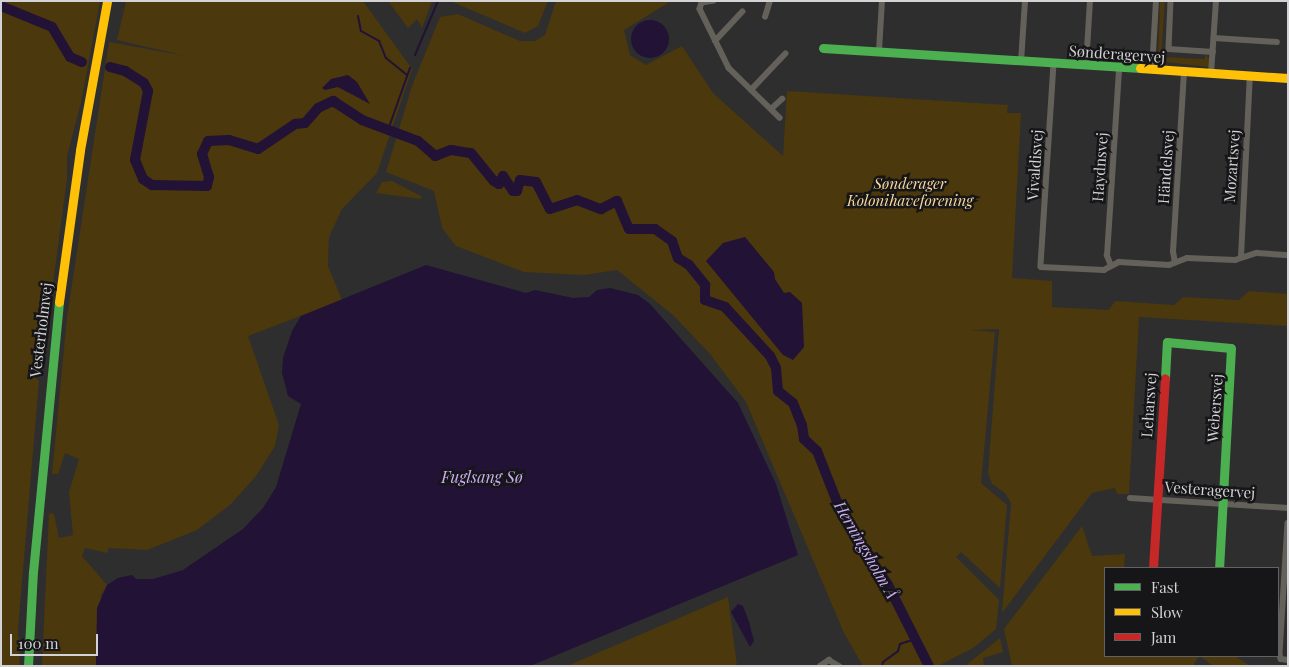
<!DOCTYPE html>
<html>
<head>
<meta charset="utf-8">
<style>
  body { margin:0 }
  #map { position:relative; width:1289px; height:667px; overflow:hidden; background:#2e2e2f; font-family:"Playfair Display",serif }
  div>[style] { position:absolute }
  .green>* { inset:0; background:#4b380c }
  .water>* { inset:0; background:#221235 }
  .round { border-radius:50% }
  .stream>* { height:2px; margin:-1px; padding:0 1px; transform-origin:1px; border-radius:1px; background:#221235 }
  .river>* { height:10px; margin:-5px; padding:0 5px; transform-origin:5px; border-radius:5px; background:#221235 }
  .street>* { height:5.5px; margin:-2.75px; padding:0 2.75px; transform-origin:2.75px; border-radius:2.75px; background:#64615b }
  .fast>* { height:9px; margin:-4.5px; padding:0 4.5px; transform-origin:4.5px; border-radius:4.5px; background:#4caf50 }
  .slow>* { height:9px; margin:-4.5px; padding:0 4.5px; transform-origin:4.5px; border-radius:4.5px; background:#ffc107 }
  .jam>* { height:9px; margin:-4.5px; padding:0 4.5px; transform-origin:4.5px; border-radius:4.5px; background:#c62828 }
  span { translate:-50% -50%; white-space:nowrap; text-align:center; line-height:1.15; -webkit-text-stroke:5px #161517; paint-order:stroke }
  .street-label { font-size:15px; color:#d3d2d4 }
  .park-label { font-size:15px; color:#fada9e; font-style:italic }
  .water-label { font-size:16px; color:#cbaef7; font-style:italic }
  .frame { position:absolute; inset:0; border:2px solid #d3d2d4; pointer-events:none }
  .legend { position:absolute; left:1104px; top:567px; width:175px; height:90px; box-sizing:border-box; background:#161517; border:1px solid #626163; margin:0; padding:6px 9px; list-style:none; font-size:15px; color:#d3d2d4 }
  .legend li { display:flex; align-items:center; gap:10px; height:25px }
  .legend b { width:25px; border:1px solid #626163 }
  .scale { position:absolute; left:10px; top:634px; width:88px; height:22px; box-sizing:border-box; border:2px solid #d3d2d4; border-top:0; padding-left:6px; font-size:15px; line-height:18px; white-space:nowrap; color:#d3d2d4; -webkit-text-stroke:4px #161517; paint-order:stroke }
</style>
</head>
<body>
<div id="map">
  <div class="green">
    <i style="clip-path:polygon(1px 1px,100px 1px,81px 103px,67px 156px,67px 179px,43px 358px,31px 364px,29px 370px,39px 381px,18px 630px,20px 666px,1px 666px)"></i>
    <i style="clip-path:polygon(126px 1px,363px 1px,412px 69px,377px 173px,342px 209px,329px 237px,328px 266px,342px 300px,248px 336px,279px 425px,275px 446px,256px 476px,231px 504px,197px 530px,147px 550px,108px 548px,108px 553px,85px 548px,82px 556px,107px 585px,101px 595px,96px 666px,42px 666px,49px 513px,54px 514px,59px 538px,73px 535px,69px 492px,79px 459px,65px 453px,58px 474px,52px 474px,67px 317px,109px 42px,186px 56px,117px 40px)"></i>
    <i style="clip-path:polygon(388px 1px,432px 1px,422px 28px,417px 19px,408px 28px)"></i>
    <i style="clip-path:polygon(450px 1px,548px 1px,538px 26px,525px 33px)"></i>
    <i style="clip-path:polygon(556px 1px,671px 1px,624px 30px,630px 55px,646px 65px,682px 46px,713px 93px,783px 156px,787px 91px,1008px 105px,1007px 113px,1021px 113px,1012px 278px,1052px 281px,1052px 307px,1109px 310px,1115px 301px,1174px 305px,1183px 297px,1239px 300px,1249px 291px,1288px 294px,1288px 326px,1139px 317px,1129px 494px,1117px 494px,1115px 488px,1092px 493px,1002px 613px,1011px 503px,1005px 493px,992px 484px,988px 473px,999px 329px,970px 330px,995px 332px,981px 483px,1007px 505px,1000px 588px,961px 552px,956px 557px,999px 600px,996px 629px,973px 648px,938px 666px,863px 666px,844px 633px,746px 402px,710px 354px,673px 315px,617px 270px,584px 275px,524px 272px,456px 246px,442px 228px,434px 191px,386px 172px,412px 86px,440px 17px,458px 14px,520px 41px,535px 41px,545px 35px)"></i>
    <i style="clip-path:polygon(1160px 1px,1165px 1px,1161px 57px,1205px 59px,1205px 54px,1210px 59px,1209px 67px,1158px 61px)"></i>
    <i style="clip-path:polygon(392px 181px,421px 196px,421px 199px,376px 193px,382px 182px)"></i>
    <i style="clip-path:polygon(1082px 526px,1092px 556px,1125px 554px,1124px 568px,1105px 568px,1105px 656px,1199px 656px,1193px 666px,1012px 666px,1004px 629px)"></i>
    <i style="clip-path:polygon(728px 597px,737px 666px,567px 666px)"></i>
    <i style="clip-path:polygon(1000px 638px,1003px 652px,983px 658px,984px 666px,965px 666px)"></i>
    <i style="clip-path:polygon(1200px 656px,1235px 656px,1249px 665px,1257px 666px,1213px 666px)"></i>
  </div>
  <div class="water">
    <i class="round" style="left:631px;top:20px;width:38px;height:38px"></i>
    <i style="clip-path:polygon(348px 75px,357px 82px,370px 104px,338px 87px,325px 90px,322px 88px,331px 79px)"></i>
    <i style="clip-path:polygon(745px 237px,774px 272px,775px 279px,784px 293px,790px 292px,802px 303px,804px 347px,793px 360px,783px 355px,706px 261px,723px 243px)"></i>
    <i style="clip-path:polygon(426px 265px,526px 293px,535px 290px,573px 298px,589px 297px,597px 290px,610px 288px,638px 295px,650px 304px,738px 403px,776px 484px,798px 555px,530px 666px,96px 666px,97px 608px,107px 585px,118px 578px,132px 575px,136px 579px,153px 579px,183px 570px,243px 529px,263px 508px,276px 487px,301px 404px,288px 396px,282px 373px,283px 358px,292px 331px,301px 316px)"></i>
    <i style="clip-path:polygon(738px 604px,743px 606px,749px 622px,754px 641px,750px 647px,731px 612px)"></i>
  </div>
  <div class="stream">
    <i style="left:358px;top:16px;width:15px;rotate:79deg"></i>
    <i style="left:361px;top:31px;width:21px;rotate:29deg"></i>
    <i style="left:379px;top:41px;width:18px;rotate:68deg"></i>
    <i style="left:386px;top:58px;width:27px;rotate:39deg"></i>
    <i style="left:415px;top:55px;width:59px;rotate:-66.9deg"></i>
    <i style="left:388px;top:130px;width:66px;rotate:-70.5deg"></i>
    <i style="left:882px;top:666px;width:4px;rotate:-76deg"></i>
    <i style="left:883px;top:662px;width:19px;rotate:-36deg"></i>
    <i style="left:898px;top:651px;width:7px;rotate:-74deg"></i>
    <i style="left:900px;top:644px;width:16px;rotate:-18deg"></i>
  </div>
  <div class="river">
    <i style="left:1px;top:6px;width:55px;rotate:22.4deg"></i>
    <i style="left:52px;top:27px;width:35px;rotate:59deg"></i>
    <i style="left:70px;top:57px;width:13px;rotate:23deg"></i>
    <i style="left:110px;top:67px;width:16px;rotate:15deg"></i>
    <i style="left:125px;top:71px;width:22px;rotate:32deg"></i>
    <i style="left:144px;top:83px;width:9px;rotate:63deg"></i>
    <i style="left:148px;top:91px;width:70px;rotate:100.7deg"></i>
    <i style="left:135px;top:160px;width:21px;rotate:67deg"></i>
    <i style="left:143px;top:179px;width:11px;rotate:34deg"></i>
    <i style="left:152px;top:185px;width:55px;rotate:1deg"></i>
    <i style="left:207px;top:186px;width:9px;rotate:-77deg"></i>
    <i style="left:209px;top:177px;width:24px;rotate:-107deg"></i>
    <i style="left:202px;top:154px;width:14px;rotate:-65deg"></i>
    <i style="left:208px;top:141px;width:21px;rotate:-3deg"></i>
    <i style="left:229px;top:140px;width:30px;rotate:17deg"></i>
    <i style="left:258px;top:149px;width:45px;rotate:-34deg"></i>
    <i style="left:295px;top:124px;width:10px;rotate:-6deg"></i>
    <i style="left:305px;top:123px;width:20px;rotate:-49deg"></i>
    <i style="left:318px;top:108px;width:17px;rotate:-25deg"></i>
    <i style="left:333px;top:101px;width:35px;rotate:33deg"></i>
    <i style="left:362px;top:120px;width:60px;rotate:20.6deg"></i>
    <i style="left:418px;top:141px;width:23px;rotate:41deg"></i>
    <i style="left:435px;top:156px;width:17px;rotate:-21deg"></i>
    <i style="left:451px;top:150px;width:20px;rotate:9deg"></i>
    <i style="left:471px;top:153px;width:36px;rotate:51deg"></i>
    <i style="left:494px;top:181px;width:6px;rotate:31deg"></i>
    <i style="left:499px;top:184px;width:9px;rotate:-63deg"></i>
    <i style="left:503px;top:176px;width:18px;rotate:56deg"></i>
    <i style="left:513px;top:191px;width:4px"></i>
    <i style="left:517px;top:191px;width:11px;rotate:-75deg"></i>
    <i style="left:520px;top:180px;width:16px;rotate:7deg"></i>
    <i style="left:536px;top:182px;width:30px;rotate:63deg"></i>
    <i style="left:550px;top:209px;width:28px;rotate:-18deg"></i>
    <i style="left:577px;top:200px;width:26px;rotate:21deg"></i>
    <i style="left:601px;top:209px;width:18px;rotate:-27deg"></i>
    <i style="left:617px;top:201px;width:30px;rotate:67deg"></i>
    <i style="left:629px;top:229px;width:26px"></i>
    <i style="left:655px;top:229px;width:21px;rotate:35deg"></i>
    <i style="left:672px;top:241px;width:18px;rotate:71deg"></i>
    <i style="left:678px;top:258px;width:13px;rotate:32deg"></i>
    <i style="left:689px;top:265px;width:26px;rotate:51deg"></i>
    <i style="left:705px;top:285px;width:15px;rotate:90deg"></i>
    <i style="left:705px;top:300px;width:21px;rotate:19deg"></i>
    <i style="left:725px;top:307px;width:67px;rotate:47.4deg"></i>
    <i style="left:770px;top:356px;width:13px;rotate:63deg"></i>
    <i style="left:776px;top:368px;width:23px;rotate:85deg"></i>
    <i style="left:778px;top:391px;width:19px;rotate:39deg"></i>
    <i style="left:793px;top:403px;width:24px;rotate:68deg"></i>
    <i style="left:802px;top:425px;width:14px;rotate:82deg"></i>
    <i style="left:804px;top:439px;width:18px;rotate:43deg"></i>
    <i style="left:817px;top:451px;width:71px;rotate:68.5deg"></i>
    <i style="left:843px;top:517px;width:82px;rotate:56.5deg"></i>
    <i style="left:888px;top:585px;width:91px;rotate:63.2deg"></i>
  </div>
  <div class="street">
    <i style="left:714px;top:1px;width:12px;rotate:171deg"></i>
    <i style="left:702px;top:3px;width:6px;rotate:108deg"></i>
    <i style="left:700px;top:9px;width:66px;rotate:63.8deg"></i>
    <i style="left:729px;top:68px;width:71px;rotate:44.4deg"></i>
    <i style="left:1171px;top:1px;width:48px;rotate:92.4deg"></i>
    <i style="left:1169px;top:49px;width:44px;rotate:3.9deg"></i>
    <i style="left:765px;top:17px;width:17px;rotate:-73deg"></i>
    <i style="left:1214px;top:38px;width:63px;rotate:3.6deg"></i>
    <i style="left:715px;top:41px;width:40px;rotate:-47deg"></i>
    <i style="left:879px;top:51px;width:50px;rotate:-86.6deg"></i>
    <i style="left:1021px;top:62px;width:61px;rotate:-86.2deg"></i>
    <i style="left:1054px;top:64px;width:203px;rotate:93.7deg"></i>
    <i style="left:1041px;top:267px;width:63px;rotate:2.7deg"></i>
    <i style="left:1104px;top:270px;width:17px;rotate:-28deg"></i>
    <i style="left:1119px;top:262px;width:50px;rotate:3.4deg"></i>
    <i style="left:1169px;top:265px;width:19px;rotate:-21deg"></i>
    <i style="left:1187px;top:258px;width:48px;rotate:2.4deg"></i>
    <i style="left:1235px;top:260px;width:23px;rotate:-18deg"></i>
    <i style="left:1257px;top:253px;width:31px;rotate:4deg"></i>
    <i style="left:1086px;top:66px;width:65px;rotate:-86.5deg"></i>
    <i style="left:1152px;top:70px;width:69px;rotate:-86.7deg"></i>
    <i style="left:1211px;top:74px;width:73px;rotate:-86.1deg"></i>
    <i style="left:751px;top:90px;width:50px;rotate:-46.6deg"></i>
    <i style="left:771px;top:109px;width:15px;rotate:-42deg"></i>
    <i style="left:1241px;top:257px;width:181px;rotate:-87.2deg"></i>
    <i style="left:1175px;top:263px;width:11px;rotate:-100deg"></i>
    <i style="left:1173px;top:252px;width:180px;rotate:-86.5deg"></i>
    <i style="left:1111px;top:266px;width:11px;rotate:-112deg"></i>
    <i style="left:1107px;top:256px;width:188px;rotate:-86.3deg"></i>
    <i style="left:1130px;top:498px;width:158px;rotate:3.6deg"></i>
    <i style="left:1288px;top:523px;width:132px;rotate:93.5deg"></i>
    <i style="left:1280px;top:655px;width:4px;rotate:76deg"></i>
    <i style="left:1281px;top:659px;width:7px;rotate:8deg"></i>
    <i style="left:820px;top:666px;width:11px;rotate:-34deg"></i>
    <i style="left:829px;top:660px;width:12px;rotate:31deg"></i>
  </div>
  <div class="fast">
    <i style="left:823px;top:48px;width:318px;rotate:3.6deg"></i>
    <i style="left:1165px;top:378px;width:36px;rotate:-87deg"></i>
    <i style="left:1167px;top:342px;width:64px;rotate:5.4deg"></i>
    <i style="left:1231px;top:348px;width:220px;rotate:93.1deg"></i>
    <i style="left:28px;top:666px;width:94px;rotate:-87deg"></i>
    <i style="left:33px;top:572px;width:271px;rotate:-84.5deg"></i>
  </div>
  <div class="slow">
    <i style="left:1140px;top:68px;width:148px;rotate:3.9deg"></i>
    <i style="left:59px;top:302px;width:153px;rotate:-82.1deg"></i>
    <i style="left:80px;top:150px;width:151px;rotate:-79.7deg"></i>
  </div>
  <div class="jam">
    <i style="left:1153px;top:568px;width:190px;rotate:-86.4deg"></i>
  </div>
  <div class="street-label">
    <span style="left:1117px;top:54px;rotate:4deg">Sønderagervej</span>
    <span style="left:1035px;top:165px;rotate:-86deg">Vivaldisvej</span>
    <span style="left:1232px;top:166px;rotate:-86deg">Mozartsvej</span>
    <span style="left:1100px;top:167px;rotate:-86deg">Haydnsvej</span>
    <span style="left:1166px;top:167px;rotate:-86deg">Händelsvej</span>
    <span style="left:41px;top:330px;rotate:-83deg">Vesterholmvej</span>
    <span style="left:1149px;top:405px;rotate:-86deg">Leharsvej</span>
    <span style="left:1215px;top:408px;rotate:-86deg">Webersvej</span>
    <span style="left:1210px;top:490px;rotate:4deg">Vesteragervej</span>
  </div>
  <div class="park-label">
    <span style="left:910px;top:192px">Sønderager<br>Kolonihaveforening</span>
  </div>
  <div class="water-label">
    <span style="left:482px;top:477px">Fuglsang Sø</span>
    <span style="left:866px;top:550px;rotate:60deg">Herningsholm Å</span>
  </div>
  <div class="frame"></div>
  <ul class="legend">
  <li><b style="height:6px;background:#4caf50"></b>Fast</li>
  <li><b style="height:6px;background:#ffc107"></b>Slow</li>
  <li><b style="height:6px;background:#c62828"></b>Jam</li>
  </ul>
  <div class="scale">100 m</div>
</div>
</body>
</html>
